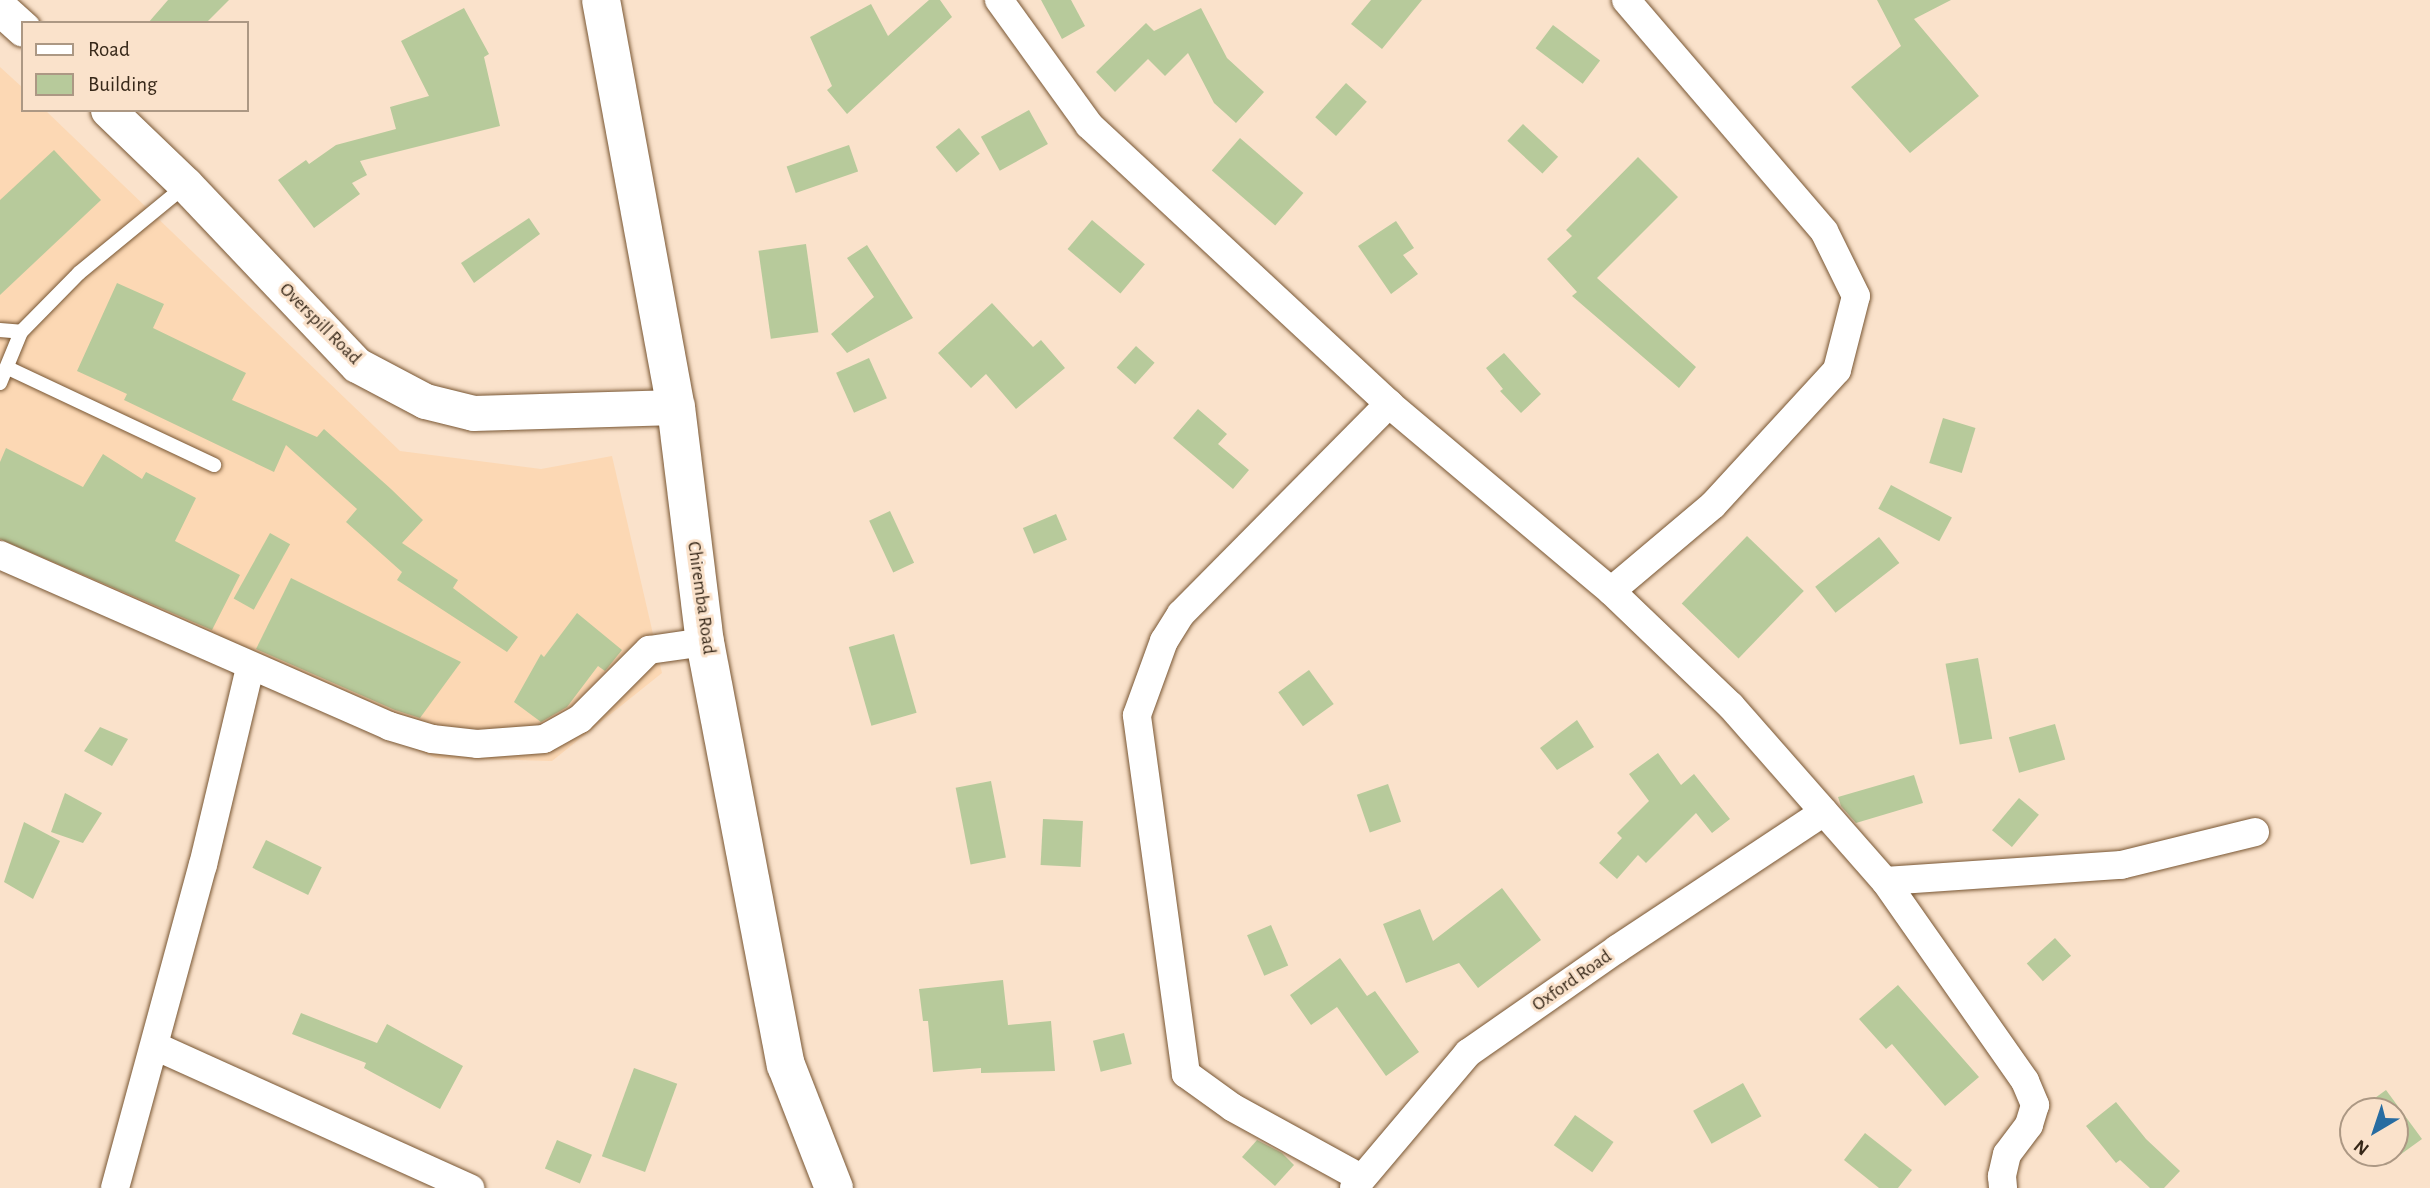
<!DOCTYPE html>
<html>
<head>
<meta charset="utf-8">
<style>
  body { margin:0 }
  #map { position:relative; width:2430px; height:1188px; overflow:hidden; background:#fae2cb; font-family:"Alegreya Sans",sans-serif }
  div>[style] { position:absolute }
  .built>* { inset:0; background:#fcd8b4 }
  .building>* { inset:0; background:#b7ca9b; transform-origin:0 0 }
  .roads { filter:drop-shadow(0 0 2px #785633) drop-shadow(0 0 2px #785633) }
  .service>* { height:14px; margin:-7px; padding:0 7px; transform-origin:7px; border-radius:7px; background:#fff }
  .minor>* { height:28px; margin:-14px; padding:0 14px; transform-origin:14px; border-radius:14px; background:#fff }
  .tertiary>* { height:35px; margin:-17.5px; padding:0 17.5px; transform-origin:17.5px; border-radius:17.5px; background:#fff }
  .secondary>* { height:38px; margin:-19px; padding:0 19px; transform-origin:19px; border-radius:19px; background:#fff }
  span { translate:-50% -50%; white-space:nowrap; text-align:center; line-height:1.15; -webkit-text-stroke:6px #fae2cb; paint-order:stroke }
  .street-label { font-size:19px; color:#372819 }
  .legend { position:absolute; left:21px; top:21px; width:228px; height:91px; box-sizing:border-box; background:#fae2cb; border:2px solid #ac9884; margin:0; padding:9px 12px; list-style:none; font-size:21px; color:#372819 }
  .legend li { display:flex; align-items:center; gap:14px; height:35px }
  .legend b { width:35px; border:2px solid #ac9884 }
  .north { position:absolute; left:2339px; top:1097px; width:70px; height:70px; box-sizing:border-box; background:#fae2cb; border:2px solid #ac9884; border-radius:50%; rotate:219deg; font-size:19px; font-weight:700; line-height:28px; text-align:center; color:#372819 }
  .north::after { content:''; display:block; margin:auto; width:24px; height:32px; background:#276ca1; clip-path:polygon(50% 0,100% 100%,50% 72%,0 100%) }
</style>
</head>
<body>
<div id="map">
  <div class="built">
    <i style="clip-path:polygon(0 67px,23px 88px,23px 110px,45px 110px,400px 451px,541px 469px,612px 456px,662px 673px,552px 761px,436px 758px,0 570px)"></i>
  </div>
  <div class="building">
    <i style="clip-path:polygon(168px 0,229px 0,206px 23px,148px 23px)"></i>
    <i style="clip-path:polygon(929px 0,940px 0,952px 17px,847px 114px,827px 90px,832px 86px,810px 37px,871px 4px,888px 36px)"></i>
    <i style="clip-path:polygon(1041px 0,1071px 0,1085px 26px,1062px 39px)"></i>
    <i style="clip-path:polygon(1371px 0,1422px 0,1382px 49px,1351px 24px)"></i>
    <i style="clip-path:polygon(1877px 0,1951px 0,1914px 19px,1979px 96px,1910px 153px,1851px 87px,1901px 46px)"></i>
    <i style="clip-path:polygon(464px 8px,489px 54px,484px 57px,500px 126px,360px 161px,367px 175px,352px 183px,360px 194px,314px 228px,278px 180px,306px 160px,309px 164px,336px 145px,396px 129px,390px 107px,429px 96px,401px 41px)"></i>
    <i style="clip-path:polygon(1201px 8px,1227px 58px,1264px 92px,1236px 123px,1214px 103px,1188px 53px,1165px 76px,1148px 59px,1115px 92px,1096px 72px,1146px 23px,1154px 31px)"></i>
    <i style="left:1553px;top:25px;width:59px;height:29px;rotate:37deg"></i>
    <i style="left:1346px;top:83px;width:28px;height:46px;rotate:42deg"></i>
    <i style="left:1029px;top:110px;width:39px;height:55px;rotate:61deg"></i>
    <i style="left:1523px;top:124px;width:48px;height:23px;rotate:43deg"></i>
    <i style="left:959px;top:128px;width:33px;height:30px;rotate:51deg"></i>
    <i style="left:1240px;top:138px;width:84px;height:43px;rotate:41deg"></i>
    <i style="left:849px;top:145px;width:28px;height:66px;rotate:71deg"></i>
    <i style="clip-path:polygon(54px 150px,101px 200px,0 295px,0 200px)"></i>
    <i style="clip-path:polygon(1638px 157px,1678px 197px,1597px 278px,1696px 367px,1679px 388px,1572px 296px,1577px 292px,1547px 259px,1572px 236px,1566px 230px)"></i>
    <i style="clip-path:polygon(529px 218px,540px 234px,474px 283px,461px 263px)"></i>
    <i style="left:1092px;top:220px;width:69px;height:38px;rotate:40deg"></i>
    <i style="clip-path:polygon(1396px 221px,1414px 248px,1403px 255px,1418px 274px,1391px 294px,1358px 246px)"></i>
    <i style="left:806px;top:244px;width:89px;height:48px;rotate:82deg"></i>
    <i style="clip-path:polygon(867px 245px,913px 318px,847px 353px,831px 334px,874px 297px,847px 258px)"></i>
    <i style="clip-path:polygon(117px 283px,164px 304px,153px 328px,246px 373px,232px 400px,317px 437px,324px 429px,391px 489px,423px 520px,402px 543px,458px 580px,453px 588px,518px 637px,507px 652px,397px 580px,402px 572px,346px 522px,357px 509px,286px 445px,274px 472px,124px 400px,127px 394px,77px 371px)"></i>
    <i style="clip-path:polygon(992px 303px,1033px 347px,1041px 340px,1065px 368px,1016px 409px,986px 374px,971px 388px,938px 353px)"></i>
    <i style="left:1136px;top:346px;width:25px;height:29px;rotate:42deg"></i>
    <i style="clip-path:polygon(1504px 353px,1541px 394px,1521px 413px,1500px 391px,1503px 389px,1486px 368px)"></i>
    <i style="left:869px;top:358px;width:44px;height:36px;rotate:66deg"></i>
    <i style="clip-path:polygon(1198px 409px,1227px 434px,1218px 444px,1249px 470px,1233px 489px,1173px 438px)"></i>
    <i style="left:1943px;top:418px;width:34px;height:47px;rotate:17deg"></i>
    <i style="clip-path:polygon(6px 448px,83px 487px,103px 454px,142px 479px,146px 472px,196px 498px,175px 541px,240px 575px,212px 630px,0 539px,0 462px)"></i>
    <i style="left:1891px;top:485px;width:69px;height:27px;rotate:28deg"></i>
    <i style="left:890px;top:511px;width:57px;height:23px;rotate:65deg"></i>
    <i style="left:1056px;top:514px;width:28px;height:36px;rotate:67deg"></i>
    <i style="left:270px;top:533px;width:23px;height:75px;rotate:29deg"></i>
    <i style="left:1747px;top:536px;width:79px;height:94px;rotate:44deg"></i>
    <i style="left:1879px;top:537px;width:33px;height:81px;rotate:52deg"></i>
    <i style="clip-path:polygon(291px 578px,461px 662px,420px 718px,395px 710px,256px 649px)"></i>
    <i style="clip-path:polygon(577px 613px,622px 650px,605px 671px,598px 666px,567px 707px,541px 722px,514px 702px,541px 654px,544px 657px)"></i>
    <i style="left:894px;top:634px;width:82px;height:47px;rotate:74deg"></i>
    <i style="left:1978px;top:658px;width:82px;height:33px;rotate:80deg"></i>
    <i style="left:1309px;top:670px;width:42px;height:38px;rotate:54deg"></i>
    <i style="clip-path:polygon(1577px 720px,1594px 747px,1557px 770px,1540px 748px)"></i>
    <i style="left:2055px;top:724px;width:37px;height:48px;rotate:74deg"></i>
    <i style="clip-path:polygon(100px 727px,128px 739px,112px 766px,84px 751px)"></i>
    <i style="clip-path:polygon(1658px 753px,1681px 785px,1694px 774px,1730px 819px,1712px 833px,1696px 813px,1646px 863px,1638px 855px,1617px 879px,1599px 863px,1622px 838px,1617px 833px,1649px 801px,1629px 774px)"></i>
    <i style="clip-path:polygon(1914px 775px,1923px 803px,1856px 823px,1841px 806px,1838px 797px)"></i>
    <i style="left:991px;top:781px;width:78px;height:36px;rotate:79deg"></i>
    <i style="left:1388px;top:784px;width:40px;height:33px;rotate:71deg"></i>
    <i style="clip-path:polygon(65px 793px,102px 813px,83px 843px,51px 832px)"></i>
    <i style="left:2019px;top:798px;width:26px;height:42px;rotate:40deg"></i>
    <i style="left:1043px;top:819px;width:40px;height:46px;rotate:3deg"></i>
    <i style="clip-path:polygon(24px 822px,60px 841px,33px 899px,4px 882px)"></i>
    <i style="left:266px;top:840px;width:62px;height:31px;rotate:26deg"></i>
    <i style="clip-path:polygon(1502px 888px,1541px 940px,1478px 988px,1459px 963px,1406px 983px,1383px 924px,1420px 909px,1433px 941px)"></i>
    <i style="left:1271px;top:925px;width:44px;height:26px;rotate:67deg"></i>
    <i style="left:2055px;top:938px;width:24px;height:38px;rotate:48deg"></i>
    <i style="clip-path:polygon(1340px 958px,1367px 996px,1375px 991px,1419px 1052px,1386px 1076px,1337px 1007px,1311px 1025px,1290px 995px)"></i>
    <i style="clip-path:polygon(1003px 980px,1008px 1025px,1051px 1021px,1055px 1071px,981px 1073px,981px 1068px,933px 1072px,928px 1021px,923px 1021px,919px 989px)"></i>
    <i style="clip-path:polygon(1898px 985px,1979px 1077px,1945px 1106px,1892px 1044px,1886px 1049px,1859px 1019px)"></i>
    <i style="clip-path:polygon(301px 1013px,377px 1043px,387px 1024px,463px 1066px,440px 1109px,364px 1068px,366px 1063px,292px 1034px)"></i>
    <i style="left:1124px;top:1033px;width:32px;height:32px;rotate:76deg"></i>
    <i style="left:634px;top:1068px;width:46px;height:94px;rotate:20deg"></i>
    <i style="left:1743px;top:1083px;width:38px;height:57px;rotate:61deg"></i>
    <i style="clip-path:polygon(2386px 1090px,2422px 1139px,2386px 1165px,2377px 1153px,2395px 1153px,2395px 1111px,2357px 1111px)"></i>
    <i style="clip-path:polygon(2116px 1102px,2146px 1139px,2180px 1171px,2164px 1188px,2150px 1188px,2120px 1160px,2116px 1163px,2086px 1126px)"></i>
    <i style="left:1575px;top:1115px;width:47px;height:37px;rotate:35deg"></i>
    <i style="clip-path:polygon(1865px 1133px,1912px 1170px,1898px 1188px,1879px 1188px,1844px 1160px)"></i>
    <i style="left:557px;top:1140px;width:38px;height:31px;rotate:23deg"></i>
    <i style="clip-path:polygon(1257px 1140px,1282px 1153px,1294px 1165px,1275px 1186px,1242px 1157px)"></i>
  </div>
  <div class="roads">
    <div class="service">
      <i style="left:0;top:330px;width:21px;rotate:5deg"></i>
      <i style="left:8px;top:368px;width:228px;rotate:25.2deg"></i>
      <i style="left:0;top:383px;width:55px;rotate:-67.6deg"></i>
      <i style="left:21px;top:332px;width:83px;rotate:-45.5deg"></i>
      <i style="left:79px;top:273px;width:139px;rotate:-39.4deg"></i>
    </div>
    <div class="minor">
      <i style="left:999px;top:0;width:154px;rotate:54.2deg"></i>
      <i style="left:1089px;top:125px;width:410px;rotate:42.9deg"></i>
      <i style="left:1389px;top:404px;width:290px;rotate:40.1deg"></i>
      <i style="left:1611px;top:591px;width:166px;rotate:43.8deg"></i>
      <i style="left:1731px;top:706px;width:233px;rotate:48.7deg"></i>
      <i style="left:1885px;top:881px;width:237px;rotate:-3.9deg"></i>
      <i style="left:2121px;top:865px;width:138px;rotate:-13.8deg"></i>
      <i style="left:0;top:555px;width:425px;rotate:23.7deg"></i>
      <i style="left:389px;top:726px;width:45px;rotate:16.8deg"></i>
      <i style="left:432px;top:739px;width:45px;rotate:6.3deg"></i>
      <i style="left:477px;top:744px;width:67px;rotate:-4.3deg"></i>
      <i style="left:544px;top:739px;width:41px;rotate:-29.1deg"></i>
      <i style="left:580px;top:719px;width:98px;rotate:-45deg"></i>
      <i style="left:649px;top:650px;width:57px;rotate:-8.1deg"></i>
      <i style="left:1611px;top:591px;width:133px;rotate:-40.1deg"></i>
      <i style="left:1713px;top:505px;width:183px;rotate:-47.4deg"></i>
      <i style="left:1837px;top:370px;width:76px;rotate:-75.6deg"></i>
      <i style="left:1856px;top:296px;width:72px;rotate:-116.2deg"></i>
      <i style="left:1824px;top:231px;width:304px;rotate:-130.6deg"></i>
      <i style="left:1885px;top:881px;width:244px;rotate:55deg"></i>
      <i style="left:2025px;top:1081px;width:26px;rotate:67deg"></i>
      <i style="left:2035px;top:1105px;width:21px;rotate:107deg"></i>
      <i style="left:2029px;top:1125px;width:36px;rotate:127deg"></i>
      <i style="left:2007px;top:1154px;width:23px;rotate:103deg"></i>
      <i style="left:2002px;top:1176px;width:12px;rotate:85deg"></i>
      <i style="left:155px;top:1046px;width:346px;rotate:24.3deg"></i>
      <i style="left:1361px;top:1178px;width:147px;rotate:-151.2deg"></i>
      <i style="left:1232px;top:1107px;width:57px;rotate:-144.3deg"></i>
      <i style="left:1186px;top:1074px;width:362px;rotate:-97.8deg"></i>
      <i style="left:1137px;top:715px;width:79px;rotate:-70deg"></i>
      <i style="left:1164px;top:641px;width:32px;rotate:-58deg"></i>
      <i style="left:1181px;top:614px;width:296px;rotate:-45.3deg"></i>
      <i style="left:115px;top:1188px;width:335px;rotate:-74.8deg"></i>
      <i style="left:203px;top:865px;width:204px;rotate:-76.6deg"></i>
      <i style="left:1354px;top:1188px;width:177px;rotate:-49.8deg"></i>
      <i style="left:1468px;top:1053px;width:182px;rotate:-34.9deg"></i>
      <i style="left:1617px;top:949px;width:248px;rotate:-33.5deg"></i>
    </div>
    <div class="tertiary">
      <i style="left:0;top:8px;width:31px;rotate:42deg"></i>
      <i style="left:108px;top:110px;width:108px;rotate:43.9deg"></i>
      <i style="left:186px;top:185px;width:248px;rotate:46.5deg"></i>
      <i style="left:357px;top:365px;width:77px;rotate:27.9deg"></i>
      <i style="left:425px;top:401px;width:49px;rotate:14deg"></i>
      <i style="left:473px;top:413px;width:203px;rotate:-1.7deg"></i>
    </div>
    <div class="secondary">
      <i style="left:601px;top:0;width:414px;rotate:79.6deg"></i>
      <i style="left:676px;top:407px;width:237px;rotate:83deg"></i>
      <i style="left:705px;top:642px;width:431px;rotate:79.2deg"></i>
      <i style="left:786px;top:1065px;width:132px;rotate:68.7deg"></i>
    </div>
  </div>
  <div class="street-label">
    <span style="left:320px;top:324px;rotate:45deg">Overspill Road</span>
    <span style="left:701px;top:598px;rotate:82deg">Chiremba Road</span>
    <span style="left:1572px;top:981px;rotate:-35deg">Oxford Road</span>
  </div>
  <ul class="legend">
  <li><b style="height:9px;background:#fff"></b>Road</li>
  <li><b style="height:19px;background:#b7ca9b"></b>Building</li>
  </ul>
  <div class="north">N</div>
</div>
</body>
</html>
